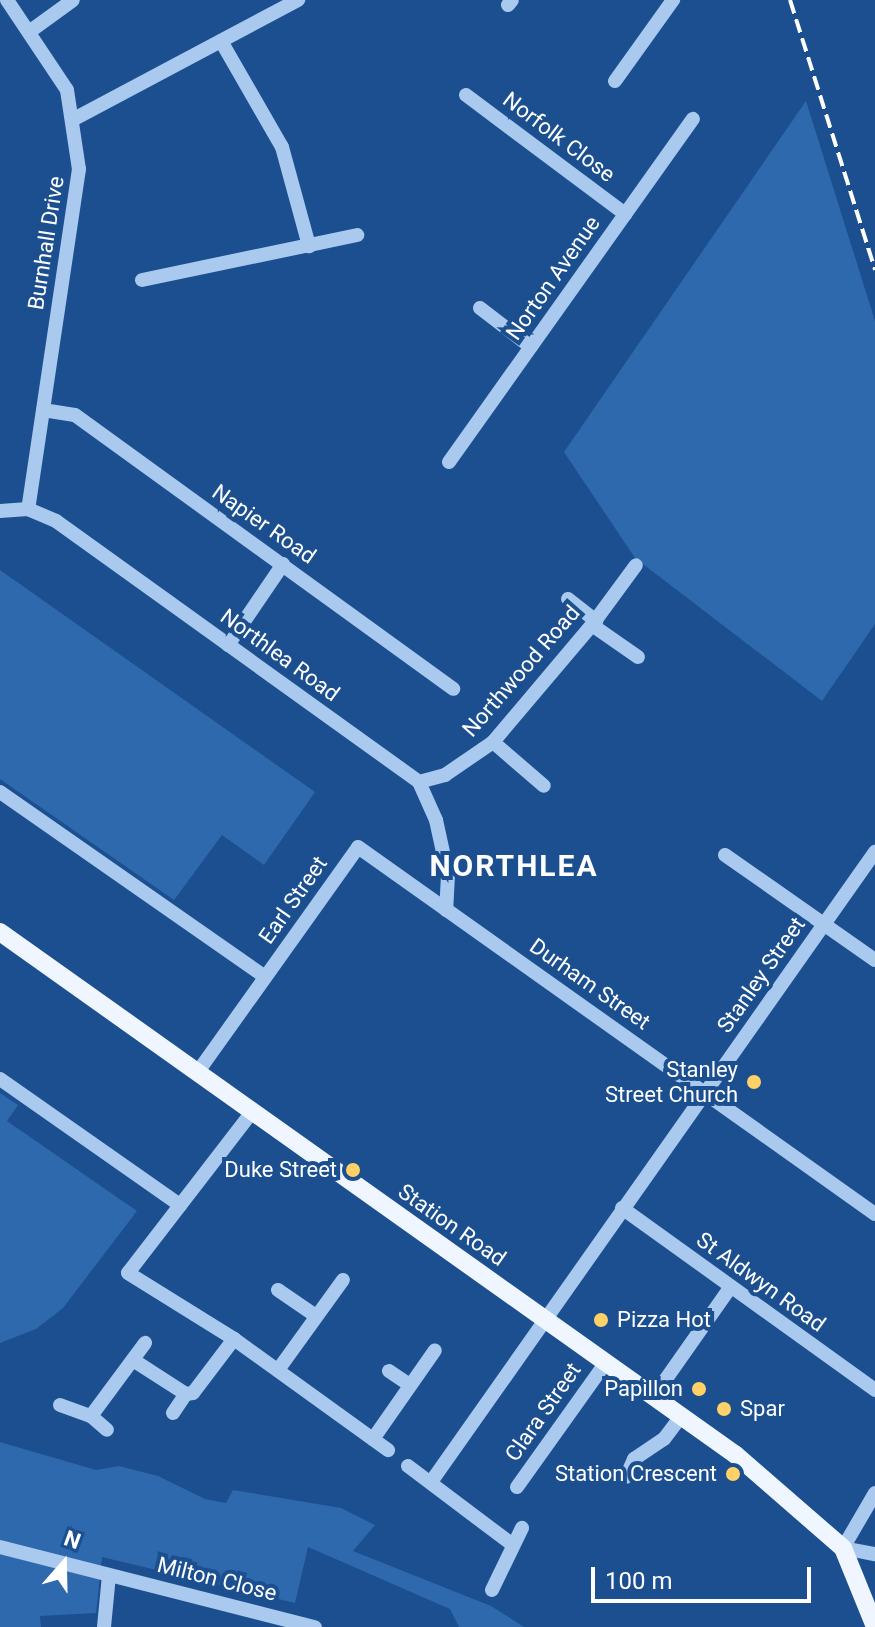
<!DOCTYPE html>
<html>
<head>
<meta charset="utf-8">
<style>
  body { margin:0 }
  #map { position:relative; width:875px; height:1627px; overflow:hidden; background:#1b4f8f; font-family:Roboto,sans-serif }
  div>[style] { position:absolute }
  .green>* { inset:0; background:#2e69ad }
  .minor>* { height:14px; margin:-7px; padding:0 7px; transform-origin:7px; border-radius:7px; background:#a9c9ee }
  .major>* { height:18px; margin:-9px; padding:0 9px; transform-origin:9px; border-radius:9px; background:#f0f6ff }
  .rail>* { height:4px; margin-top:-2px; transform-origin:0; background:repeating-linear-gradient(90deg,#fff 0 14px,transparent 0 20px) }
  .dots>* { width:22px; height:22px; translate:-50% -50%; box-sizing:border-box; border:4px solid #1b4f8f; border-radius:50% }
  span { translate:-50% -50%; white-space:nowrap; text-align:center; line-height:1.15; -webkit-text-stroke:8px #1b4f8f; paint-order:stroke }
  .street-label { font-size:22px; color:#fff }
  .poi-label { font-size:22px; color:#fff }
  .right { translate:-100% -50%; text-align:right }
  .left { translate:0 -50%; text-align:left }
  .district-label { font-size:30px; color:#fff; font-weight:700; letter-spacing:2px }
  .north { position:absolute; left:24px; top:1523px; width:80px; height:80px; -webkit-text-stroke:6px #1b4f8f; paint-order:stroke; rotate:20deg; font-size:22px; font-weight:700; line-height:32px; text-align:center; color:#fff }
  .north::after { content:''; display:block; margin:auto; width:28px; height:36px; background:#fff; clip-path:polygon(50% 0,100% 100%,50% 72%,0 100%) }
  .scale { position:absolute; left:591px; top:1567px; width:220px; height:36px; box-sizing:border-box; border:4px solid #fff; border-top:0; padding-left:10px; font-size:24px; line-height:28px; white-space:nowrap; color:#fff; -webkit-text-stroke:6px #1b4f8f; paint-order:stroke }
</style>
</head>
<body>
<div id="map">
  <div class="green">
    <i style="clip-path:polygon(806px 101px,875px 321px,875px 624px,822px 701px,635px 558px,564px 452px)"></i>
    <i style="clip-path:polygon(0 570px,315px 792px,264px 865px,222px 835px,174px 900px,0 779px)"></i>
    <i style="clip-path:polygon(0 1093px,18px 1105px,7px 1121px,137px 1211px,63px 1308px,36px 1329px,0 1343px)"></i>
    <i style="clip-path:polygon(0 1442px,96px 1470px,119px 1466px,158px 1476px,205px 1499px,226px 1503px,233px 1490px,341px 1508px,375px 1525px,353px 1551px,491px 1606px,524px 1627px,459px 1627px,450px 1609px,308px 1547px,295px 1603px,102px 1557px,96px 1613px,40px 1616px,41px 1627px,0 1627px)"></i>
  </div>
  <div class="minor">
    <i style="left:7px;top:0;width:108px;rotate:56.3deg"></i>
    <i style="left:67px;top:90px;width:80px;rotate:81.4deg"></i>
    <i style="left:79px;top:169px;width:344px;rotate:98.5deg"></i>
    <i style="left:508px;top:5px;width:6px;rotate:-51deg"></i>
    <i style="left:29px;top:32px;width:54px;rotate:-36deg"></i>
    <i style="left:221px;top:41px;width:122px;rotate:60.1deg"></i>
    <i style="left:282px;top:147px;width:103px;rotate:74.7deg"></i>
    <i style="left:615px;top:81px;width:100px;rotate:-54.4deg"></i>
    <i style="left:466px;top:95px;width:199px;rotate:36.8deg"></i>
    <i style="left:74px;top:119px;width:254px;rotate:-28deg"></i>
    <i style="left:142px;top:280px;width:220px;rotate:-11.8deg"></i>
    <i style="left:480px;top:308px;width:64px;rotate:37.4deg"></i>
    <i style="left:43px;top:410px;width:32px;rotate:9deg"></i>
    <i style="left:75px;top:415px;width:467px;rotate:35.9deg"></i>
    <i style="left:449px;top:462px;width:421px;rotate:-54.6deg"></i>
    <i style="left:0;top:511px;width:28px;rotate:-4deg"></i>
    <i style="left:28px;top:509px;width:30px;rotate:23deg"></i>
    <i style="left:56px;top:521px;width:447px;rotate:35.7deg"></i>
    <i style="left:419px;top:782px;width:42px;rotate:65.9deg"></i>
    <i style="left:436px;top:820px;width:56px;rotate:77.7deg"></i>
    <i style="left:448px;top:875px;width:35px;rotate:93deg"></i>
    <i style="left:568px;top:599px;width:36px;rotate:38deg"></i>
    <i style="left:592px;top:625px;width:56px;rotate:34.8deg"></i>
    <i style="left:228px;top:645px;width:98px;rotate:-55.8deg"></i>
    <i style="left:493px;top:742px;width:67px;rotate:40.8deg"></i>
    <i style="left:419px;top:782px;width:27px;rotate:-15deg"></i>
    <i style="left:445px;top:775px;width:58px;rotate:-34.5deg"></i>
    <i style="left:493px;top:742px;width:153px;rotate:-49.8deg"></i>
    <i style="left:592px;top:625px;width:74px;rotate:-53.7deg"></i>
    <i style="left:0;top:792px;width:323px;rotate:34.9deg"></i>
    <i style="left:725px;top:855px;width:183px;rotate:35deg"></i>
    <i style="left:197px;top:1073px;width:277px;rotate:-54.5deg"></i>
    <i style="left:358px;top:847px;width:634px;rotate:35.37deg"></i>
    <i style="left:0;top:1079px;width:220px;rotate:35deg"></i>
    <i style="left:252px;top:1112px;width:203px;rotate:127.6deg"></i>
    <i style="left:128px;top:1273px;width:125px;rotate:31.9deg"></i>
    <i style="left:234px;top:1339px;width:190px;rotate:35.8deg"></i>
    <i style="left:622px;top:1208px;width:312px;rotate:35.7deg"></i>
    <i style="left:278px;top:1290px;width:46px;rotate:34.4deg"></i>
    <i style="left:133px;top:1360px;width:63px;rotate:32.7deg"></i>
    <i style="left:186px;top:1394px;width:7px;rotate:-8deg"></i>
    <i style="left:193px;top:1393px;width:68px;rotate:-52.8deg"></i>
    <i style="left:278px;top:1370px;width:111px;rotate:-54.2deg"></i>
    <i style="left:389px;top:1371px;width:25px;rotate:34deg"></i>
    <i style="left:654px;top:1396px;width:132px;rotate:-54.9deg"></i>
    <i style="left:60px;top:1405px;width:33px;rotate:20deg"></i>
    <i style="left:91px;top:1416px;width:21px;rotate:41deg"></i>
    <i style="left:173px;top:1413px;width:23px;rotate:-56deg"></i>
    <i style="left:91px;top:1416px;width:91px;rotate:-53.5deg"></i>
    <i style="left:373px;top:1439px;width:108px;rotate:-55.1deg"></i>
    <i style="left:408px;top:1466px;width:128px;rotate:37deg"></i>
    <i style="left:626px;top:1477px;width:20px;rotate:-66deg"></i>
    <i style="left:634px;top:1459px;width:36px;rotate:-34deg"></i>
    <i style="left:664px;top:1439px;width:30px;rotate:-53deg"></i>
    <i style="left:431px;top:1482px;width:771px;rotate:-54.83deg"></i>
    <i style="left:517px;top:1487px;width:153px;rotate:-54.5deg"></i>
    <i style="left:875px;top:1493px;width:64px;rotate:120.2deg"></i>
    <i style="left:843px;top:1548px;width:33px;rotate:11deg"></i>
    <i style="left:0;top:1547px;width:325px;rotate:14.3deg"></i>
    <i style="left:492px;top:1590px;width:69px;rotate:-64.2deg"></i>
    <i style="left:104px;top:1627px;width:52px;rotate:-84.5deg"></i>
  </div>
  <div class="major">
    <i style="left:0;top:932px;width:903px;rotate:35.4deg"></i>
    <i style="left:736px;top:1455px;width:142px;rotate:41deg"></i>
    <i style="left:843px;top:1548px;width:85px;rotate:67.9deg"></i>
  </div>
  <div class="rail">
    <i style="left:790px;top:0;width:283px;rotate:72.5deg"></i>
  </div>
  <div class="dots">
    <i style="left:754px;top:1082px;background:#ffd166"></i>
    <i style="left:353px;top:1170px;background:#ffd166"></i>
    <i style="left:601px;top:1320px;background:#ffd166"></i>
    <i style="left:699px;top:1389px;background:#ffd166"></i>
    <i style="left:724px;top:1409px;background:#ffd166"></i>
    <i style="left:733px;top:1474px;background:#ffd166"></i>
  </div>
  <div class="street-label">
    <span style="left:559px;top:137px;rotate:37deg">Norfolk Close</span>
    <span style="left:46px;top:243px;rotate:-81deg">Burnhall Drive</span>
    <span style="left:553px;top:278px;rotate:-55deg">Norton Avenue</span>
    <span style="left:264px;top:524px;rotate:35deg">Napier Road</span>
    <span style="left:280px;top:655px;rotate:36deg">Northlea Road</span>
    <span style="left:521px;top:671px;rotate:-49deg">Northwood Road</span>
    <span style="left:293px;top:900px;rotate:-55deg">Earl Street</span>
    <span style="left:761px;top:975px;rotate:-55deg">Stanley Street</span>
    <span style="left:590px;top:984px;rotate:35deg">Durham Street</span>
    <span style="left:452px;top:1225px;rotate:35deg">Station Road</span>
    <span style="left:761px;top:1282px;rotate:36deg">St Aldwyn Road</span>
    <span style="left:543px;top:1412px;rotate:-55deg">Clara Street</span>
    <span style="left:217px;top:1579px;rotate:14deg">Milton Close</span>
  </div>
  <div class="poi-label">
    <span class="right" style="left:738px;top:1082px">Stanley<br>Street Church</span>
    <span class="right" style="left:337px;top:1170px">Duke Street</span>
    <span class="left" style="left:617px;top:1320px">Pizza Hot</span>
    <span class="right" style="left:683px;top:1389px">Papillon</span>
    <span class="left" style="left:740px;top:1409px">Spar</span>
    <span class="right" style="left:717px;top:1474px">Station Crescent</span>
  </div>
  <div class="district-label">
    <span style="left:514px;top:866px">NORTHLEA</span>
  </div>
  <div class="north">N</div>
  <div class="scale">100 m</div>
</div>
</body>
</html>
